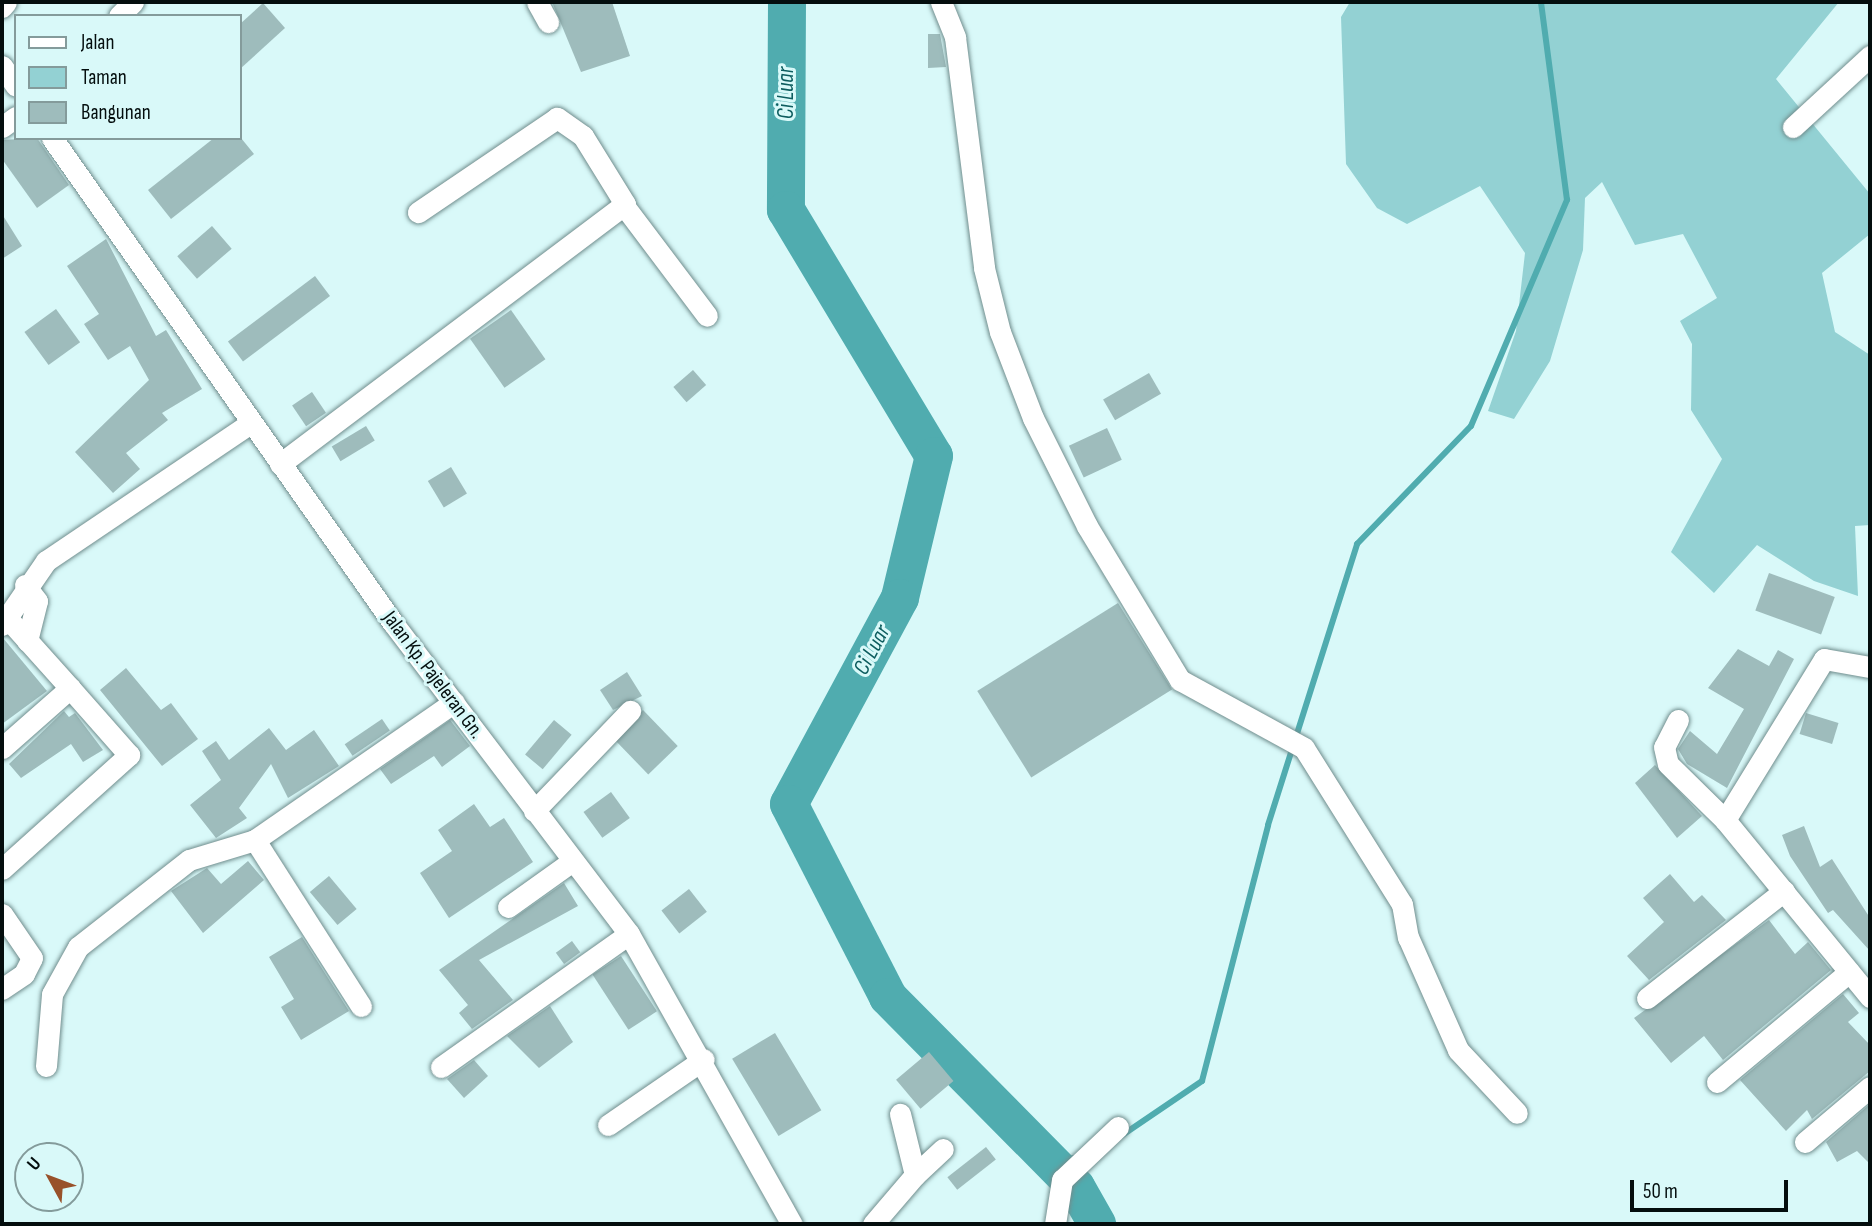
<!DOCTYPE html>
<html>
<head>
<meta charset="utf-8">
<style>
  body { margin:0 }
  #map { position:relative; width:1872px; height:1226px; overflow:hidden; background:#d9f9f9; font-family:"Sofia Sans Condensed",sans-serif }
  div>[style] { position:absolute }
  .green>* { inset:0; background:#93d1d3 }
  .stream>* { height:6px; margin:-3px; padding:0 3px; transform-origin:3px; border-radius:3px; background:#50acaf }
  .river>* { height:38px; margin:-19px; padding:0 19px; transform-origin:19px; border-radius:19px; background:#50acaf }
  .building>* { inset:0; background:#9ebcbc; transform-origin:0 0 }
  .roads { filter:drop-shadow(0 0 2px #708d8d) drop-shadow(0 0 2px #708d8d) }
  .minor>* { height:21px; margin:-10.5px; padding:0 10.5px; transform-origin:10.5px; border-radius:10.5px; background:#fff }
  span { translate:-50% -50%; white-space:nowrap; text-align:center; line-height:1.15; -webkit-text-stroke:6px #d9f9f9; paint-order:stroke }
  .street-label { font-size:21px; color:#040e0e }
  .water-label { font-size:23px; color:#0d5d5f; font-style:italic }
  .frame { position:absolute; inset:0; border:4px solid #040e0e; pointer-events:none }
  .legend { position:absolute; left:14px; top:14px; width:228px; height:126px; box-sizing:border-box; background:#d9f9f9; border:2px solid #849b9b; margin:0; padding:9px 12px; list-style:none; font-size:21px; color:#040e0e }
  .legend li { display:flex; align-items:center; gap:14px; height:35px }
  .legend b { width:35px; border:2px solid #849b9b }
  .north { position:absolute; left:14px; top:1142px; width:70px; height:70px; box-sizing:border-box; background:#d9f9f9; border:2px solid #849b9b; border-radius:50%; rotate:311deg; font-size:19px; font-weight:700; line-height:28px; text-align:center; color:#040e0e }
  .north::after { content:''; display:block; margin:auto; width:24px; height:32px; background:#98512a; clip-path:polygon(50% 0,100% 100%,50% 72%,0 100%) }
  .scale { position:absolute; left:1630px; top:1180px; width:158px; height:32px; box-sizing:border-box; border:4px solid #040e0e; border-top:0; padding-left:9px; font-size:21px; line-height:24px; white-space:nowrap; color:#040e0e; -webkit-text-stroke:5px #d9f9f9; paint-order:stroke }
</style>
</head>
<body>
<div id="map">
  <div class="green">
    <i style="clip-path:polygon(1350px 2px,1839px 2px,1776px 79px,1870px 194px,1870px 234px,1822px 273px,1835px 332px,1870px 355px,1870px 525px,1855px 526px,1858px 596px,1814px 581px,1757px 545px,1714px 593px,1671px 552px,1722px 459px,1691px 410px,1692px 344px,1680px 321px,1717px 298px,1683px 234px,1635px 245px,1602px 182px,1585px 198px,1583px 250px,1550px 361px,1514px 419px,1488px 411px,1516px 331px,1525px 253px,1480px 186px,1407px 224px,1377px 208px,1346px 164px,1341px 17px)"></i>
  </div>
  <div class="stream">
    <i style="left:1121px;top:1136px;width:98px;rotate:-34.2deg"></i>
    <i style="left:1202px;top:1081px;width:264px;rotate:-75.5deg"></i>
    <i style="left:1268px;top:825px;width:295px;rotate:-72.4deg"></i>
    <i style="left:1357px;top:544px;width:164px;rotate:-46deg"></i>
    <i style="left:1471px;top:426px;width:246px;rotate:-67deg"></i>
    <i style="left:1567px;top:200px;width:200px;rotate:-97.5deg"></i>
    <i style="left:1056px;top:1167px;width:19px;rotate:-28deg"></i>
  </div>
  <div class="river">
    <i style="left:787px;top:2px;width:208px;rotate:90.3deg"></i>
    <i style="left:786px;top:210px;width:287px;rotate:59deg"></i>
    <i style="left:934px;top:456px;width:146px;rotate:103.5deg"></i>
    <i style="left:900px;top:598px;width:234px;rotate:118.3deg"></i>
    <i style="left:789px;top:804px;width:217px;rotate:62.8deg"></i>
    <i style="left:888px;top:997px;width:267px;rotate:45.3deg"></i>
    <i style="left:1076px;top:1187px;width:43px;rotate:60.4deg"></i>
  </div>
  <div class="building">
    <i style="clip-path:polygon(552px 2px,612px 2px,630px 56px,581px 72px)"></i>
    <i style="clip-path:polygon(263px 3px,285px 28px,240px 69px,240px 24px)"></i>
    <i style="clip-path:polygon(928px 34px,940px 34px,946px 67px,928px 68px)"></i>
    <i style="clip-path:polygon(37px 138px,69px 185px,37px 208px,2px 159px,2px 140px)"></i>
    <i style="clip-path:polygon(214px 138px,241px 138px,254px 154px,171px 219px,148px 190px)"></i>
    <i style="clip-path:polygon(2px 214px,22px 246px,2px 259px)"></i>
    <i style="left:212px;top:226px;width:30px;height:46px;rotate:49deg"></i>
    <i style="clip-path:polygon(106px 239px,156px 336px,166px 330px,202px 389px,162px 413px,168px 420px,126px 453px,140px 469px,113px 493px,75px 452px,149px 380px,130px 346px,108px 360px,84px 324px,99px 314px,67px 266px)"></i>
    <i style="left:315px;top:276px;width:25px;height:109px;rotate:53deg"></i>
    <i style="left:56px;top:309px;width:41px;height:39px;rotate:54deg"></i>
    <i style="left:511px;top:310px;width:60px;height:50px;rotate:55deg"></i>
    <i style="left:693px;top:370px;width:20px;height:26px;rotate:49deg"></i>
    <i style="left:1149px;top:373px;width:24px;height:53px;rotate:60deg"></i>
    <i style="left:312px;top:392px;width:25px;height:24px;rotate:56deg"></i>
    <i style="left:366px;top:426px;width:17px;height:40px;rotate:59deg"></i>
    <i style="left:1107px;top:428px;width:35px;height:42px;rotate:65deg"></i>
    <i style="left:451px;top:467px;width:31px;height:27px;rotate:59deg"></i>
    <i style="left:1769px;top:573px;width:70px;height:40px;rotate:20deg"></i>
    <i style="left:1118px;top:603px;width:102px;height:166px;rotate:58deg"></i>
    <i style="clip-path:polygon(3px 638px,47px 691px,2px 724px,2px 638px)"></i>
    <i style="clip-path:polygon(1738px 649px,1769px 666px,1778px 650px,1794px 659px,1727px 788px,1687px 764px,1678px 749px,1690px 731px,1717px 754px,1744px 709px,1708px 688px)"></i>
    <i style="clip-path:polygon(126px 668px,161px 710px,171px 703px,198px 739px,162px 766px,100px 690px)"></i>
    <i style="clip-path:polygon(627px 672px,642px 696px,613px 710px,600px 690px)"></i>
    <i style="left:643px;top:710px;width:50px;height:41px;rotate:46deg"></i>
    <i style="clip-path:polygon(64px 711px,69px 717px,75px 713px,103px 750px,83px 762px,71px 744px,21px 778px,9px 764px)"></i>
    <i style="left:1806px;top:713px;width:34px;height:22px;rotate:17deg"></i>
    <i style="left:382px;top:719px;width:14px;height:45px;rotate:56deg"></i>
    <i style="clip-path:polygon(450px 720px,470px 746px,442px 767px,434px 756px,391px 784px,380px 769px)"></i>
    <i style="left:554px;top:720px;width:23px;height:45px;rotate:40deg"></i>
    <i style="clip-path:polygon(269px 728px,286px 750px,314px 730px,339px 766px,288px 798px,271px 764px,239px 808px,247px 818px,216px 838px,190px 805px,221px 780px,202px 751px,216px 741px,229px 760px)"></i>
    <i style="clip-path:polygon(1655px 765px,1702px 816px,1677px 838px,1635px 783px)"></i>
    <i style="left:611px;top:792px;width:32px;height:34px;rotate:54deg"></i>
    <i style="clip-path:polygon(474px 804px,490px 827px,504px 818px,533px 862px,449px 918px,420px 873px,452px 851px,438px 830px)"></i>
    <i style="clip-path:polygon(1804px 826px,1820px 867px,1832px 859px,1870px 918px,1870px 951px,1833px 910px,1828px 913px,1790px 856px,1782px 835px)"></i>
    <i style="clip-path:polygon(248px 861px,264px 880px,203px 933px,171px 891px,207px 868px,221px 884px)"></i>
    <i style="clip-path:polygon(1670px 874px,1694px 902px,1702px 895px,1726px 920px,1649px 980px,1627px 956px,1664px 922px,1643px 898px)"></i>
    <i style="left:329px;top:876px;width:43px;height:25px;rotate:50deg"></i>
    <i style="clip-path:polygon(564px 883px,578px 906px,479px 960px,513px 1000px,472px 1029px,459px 1013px,468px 1005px,439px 970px)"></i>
    <i style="left:689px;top:889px;width:29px;height:35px;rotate:52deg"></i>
    <i style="clip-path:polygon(1769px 920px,1795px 954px,1808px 942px,1831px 970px,1723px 1060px,1704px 1036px,1671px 1063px,1634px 1018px)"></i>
    <i style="clip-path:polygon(302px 937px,349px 1011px,301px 1040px,281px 1007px,294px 999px,269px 957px)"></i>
    <i style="left:572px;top:941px;width:14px;height:20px;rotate:54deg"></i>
    <i style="left:621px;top:956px;width:66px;height:34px;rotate:57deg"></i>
    <i style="clip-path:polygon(1843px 994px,1859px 1013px,1848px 1022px,1870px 1045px,1870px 1071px,1812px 1119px,1807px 1110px,1786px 1131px,1740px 1080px)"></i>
    <i style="clip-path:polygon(550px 1006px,573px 1042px,539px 1068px,507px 1036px)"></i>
    <i style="left:775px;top:1033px;width:90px;height:50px;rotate:59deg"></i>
    <i style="left:929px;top:1052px;width:38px;height:43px;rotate:50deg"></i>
    <i style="clip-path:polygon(474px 1060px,488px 1076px,464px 1098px,447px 1079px)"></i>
    <i style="clip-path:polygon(1870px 1104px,1870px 1164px,1857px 1151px,1837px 1162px,1826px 1142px)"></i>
    <i style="left:986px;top:1147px;width:16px;height:49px;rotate:52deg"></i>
  </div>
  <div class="roads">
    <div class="minor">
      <i style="left:537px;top:2px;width:23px;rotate:61deg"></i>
      <i style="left:941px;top:2px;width:38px;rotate:68deg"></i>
      <i style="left:955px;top:37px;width:233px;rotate:82.8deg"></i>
      <i style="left:984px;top:268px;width:66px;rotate:76deg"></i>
      <i style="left:1000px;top:332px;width:92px;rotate:69deg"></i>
      <i style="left:1033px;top:418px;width:121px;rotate:63.4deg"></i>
      <i style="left:1087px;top:526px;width:180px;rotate:58.9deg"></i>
      <i style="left:1180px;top:680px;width:141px;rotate:28.7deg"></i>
      <i style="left:1304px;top:748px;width:184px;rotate:57.9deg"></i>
      <i style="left:1402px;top:904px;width:34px;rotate:80deg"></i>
      <i style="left:1408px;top:937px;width:124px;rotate:66.1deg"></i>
      <i style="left:1458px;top:1050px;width:86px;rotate:46.9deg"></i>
      <i style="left:2px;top:7px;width:6px;rotate:-51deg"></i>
      <i style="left:119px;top:16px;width:20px;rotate:-45deg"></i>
      <i style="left:2px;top:66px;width:24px;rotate:55deg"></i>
      <i style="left:2px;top:127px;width:17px;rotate:-36deg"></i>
      <i style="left:1793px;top:127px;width:105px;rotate:-42.7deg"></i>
      <i style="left:52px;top:138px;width:593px;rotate:54.89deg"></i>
      <i style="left:393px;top:623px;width:390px;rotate:52.8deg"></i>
      <i style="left:629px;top:934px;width:333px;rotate:60.7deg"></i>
      <i style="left:625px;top:207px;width:136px;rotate:53deg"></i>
      <i style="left:280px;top:464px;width:432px;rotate:-37deg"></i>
      <i style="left:625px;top:204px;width:80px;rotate:-121.7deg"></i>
      <i style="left:583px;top:136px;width:32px;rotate:-145deg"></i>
      <i style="left:557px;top:118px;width:168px;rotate:145.9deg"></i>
      <i style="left:25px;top:585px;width:20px;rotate:53deg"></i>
      <i style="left:37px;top:601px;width:41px;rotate:104deg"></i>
      <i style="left:2px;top:625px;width:78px;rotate:-55.5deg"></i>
      <i style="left:46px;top:561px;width:245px;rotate:-34deg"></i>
      <i style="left:1678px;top:720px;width:30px;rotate:117deg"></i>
      <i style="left:1664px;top:747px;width:17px;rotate:77deg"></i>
      <i style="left:1668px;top:764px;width:80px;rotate:44.5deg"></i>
      <i style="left:1725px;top:820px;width:229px;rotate:50.7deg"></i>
      <i style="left:2px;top:748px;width:91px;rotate:-41.4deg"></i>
      <i style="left:70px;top:688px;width:93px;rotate:-131.9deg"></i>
      <i style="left:534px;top:811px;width:139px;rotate:-46.2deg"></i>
      <i style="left:1725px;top:820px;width:189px;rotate:-58.4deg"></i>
      <i style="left:1824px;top:659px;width:47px;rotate:9.9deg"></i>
      <i style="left:2px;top:869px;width:171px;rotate:-41.9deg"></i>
      <i style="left:129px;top:755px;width:89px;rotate:-131.4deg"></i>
      <i style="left:508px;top:907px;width:77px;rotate:-35.5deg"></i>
      <i style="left:2px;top:914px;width:53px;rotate:55.7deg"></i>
      <i style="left:32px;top:958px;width:18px;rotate:117deg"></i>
      <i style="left:24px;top:974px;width:27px;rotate:146deg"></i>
      <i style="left:1647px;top:998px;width:174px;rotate:-38deg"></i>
      <i style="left:361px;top:1006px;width:197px;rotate:-122.6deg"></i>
      <i style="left:255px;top:840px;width:242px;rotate:-34.7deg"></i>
      <i style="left:46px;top:1066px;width:72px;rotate:-85.2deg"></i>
      <i style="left:52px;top:994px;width:54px;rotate:-61deg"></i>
      <i style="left:78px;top:947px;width:141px;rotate:-38.1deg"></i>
      <i style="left:189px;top:860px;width:69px;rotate:-16.9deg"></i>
      <i style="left:441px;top:1067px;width:230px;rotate:-35.3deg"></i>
      <i style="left:1717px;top:1082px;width:172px;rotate:-39.8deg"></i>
      <i style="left:608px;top:1125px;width:116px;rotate:-34.5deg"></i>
      <i style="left:1805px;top:1142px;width:85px;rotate:-40.2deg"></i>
      <i style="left:915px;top:1175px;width:38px;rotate:-43deg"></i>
      <i style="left:873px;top:1224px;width:65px;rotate:-49.4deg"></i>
      <i style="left:915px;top:1175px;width:63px;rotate:-103.8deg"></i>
      <i style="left:1055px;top:1224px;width:45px;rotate:-81deg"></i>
      <i style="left:1062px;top:1180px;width:77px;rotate:-43.4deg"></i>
    </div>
  </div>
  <div class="street-label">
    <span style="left:433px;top:675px;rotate:53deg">Jalan Kp. Pajeleran Gn.</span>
  </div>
  <div class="water-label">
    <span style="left:786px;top:93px;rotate:-90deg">Ci Luar</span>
    <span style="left:872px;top:650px;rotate:-62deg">Ci Luar</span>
  </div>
  <div class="frame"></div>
  <ul class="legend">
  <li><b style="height:9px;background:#fff"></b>Jalan</li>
  <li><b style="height:19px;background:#93d1d3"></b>Taman</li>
  <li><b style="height:19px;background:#9ebcbc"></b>Bangunan</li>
  </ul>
  <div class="north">U</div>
  <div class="scale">50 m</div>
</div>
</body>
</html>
